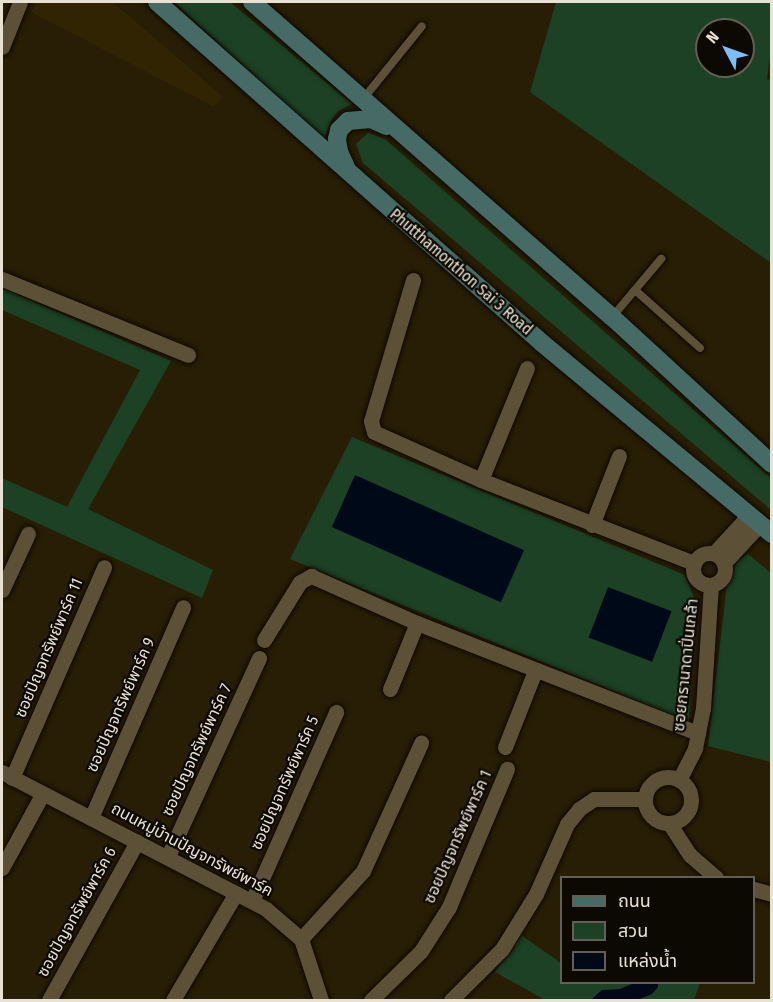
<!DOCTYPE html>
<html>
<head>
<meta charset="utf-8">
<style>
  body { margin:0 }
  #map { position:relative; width:773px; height:1002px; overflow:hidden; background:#271e05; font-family:"Fira Sans Condensed","Noto Sans Thai",sans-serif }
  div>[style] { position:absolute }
  .built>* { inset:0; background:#312403 }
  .green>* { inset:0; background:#1c4124 }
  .water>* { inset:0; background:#000918; transform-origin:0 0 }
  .roads { filter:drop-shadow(0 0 2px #100700) drop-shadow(0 0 2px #100700) }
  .lane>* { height:8px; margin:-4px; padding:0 4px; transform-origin:4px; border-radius:4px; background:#5c5137 }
  .street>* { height:15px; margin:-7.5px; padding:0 7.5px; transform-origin:7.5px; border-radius:7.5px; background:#5c5137 }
  .street>.ring { margin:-7.5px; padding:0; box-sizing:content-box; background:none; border:15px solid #5c5137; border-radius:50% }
  .secondary>* { height:18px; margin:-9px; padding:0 9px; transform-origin:9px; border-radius:9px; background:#466a65 }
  span { translate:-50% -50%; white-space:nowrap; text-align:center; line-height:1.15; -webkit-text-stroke:4.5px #0c0802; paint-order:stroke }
  .street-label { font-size:16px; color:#e9e2d4 }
  .frame { position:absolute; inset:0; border:3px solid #e9e2d4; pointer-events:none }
  .legend { position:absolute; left:560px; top:876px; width:195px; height:108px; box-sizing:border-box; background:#0c0802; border:2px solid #645f56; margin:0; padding:8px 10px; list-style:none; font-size:18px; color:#e9e2d4 }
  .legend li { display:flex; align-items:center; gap:12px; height:30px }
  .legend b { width:30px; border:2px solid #645f56 }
  .north { position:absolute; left:695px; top:18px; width:60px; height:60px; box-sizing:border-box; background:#0c0802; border:2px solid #645f56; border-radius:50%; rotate:311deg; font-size:16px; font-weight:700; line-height:24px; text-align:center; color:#e9e2d4 }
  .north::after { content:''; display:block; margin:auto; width:21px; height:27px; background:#7bbef8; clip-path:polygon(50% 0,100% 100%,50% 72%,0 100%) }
</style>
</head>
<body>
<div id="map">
  <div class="built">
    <i style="clip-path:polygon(37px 2px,113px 2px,223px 97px,214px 107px,31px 12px)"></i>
  </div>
  <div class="green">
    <i style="clip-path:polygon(174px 2px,230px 2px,352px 104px,338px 111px,331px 120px,324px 139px)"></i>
    <i style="clip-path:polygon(evenodd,556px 2px,771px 2px,772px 43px,767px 79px,772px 80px,771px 263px,530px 92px,556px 2px,707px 30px,743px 30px,743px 66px,707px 66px,707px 30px)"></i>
    <i style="clip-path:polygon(368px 133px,385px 139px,771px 478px,771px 510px,363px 163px,356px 144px)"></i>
    <i style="clip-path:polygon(2px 288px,171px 361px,88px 509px,213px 570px,202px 598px,2px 507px,2px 478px,67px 507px,140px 370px,2px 310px)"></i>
    <i style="clip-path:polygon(352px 437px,685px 575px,694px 598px,689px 722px,290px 559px)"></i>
    <i style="clip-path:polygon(748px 554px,771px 573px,771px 762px,708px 746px,727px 584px,732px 576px,735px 562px)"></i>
    <i style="clip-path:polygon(521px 935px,561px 963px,562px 982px,700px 983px,694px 1000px,545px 1000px,495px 972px)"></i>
  </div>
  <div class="water">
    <i style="left:355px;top:475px;width:185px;height:57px;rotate:24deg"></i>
    <i style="left:608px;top:587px;width:68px;height:54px;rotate:21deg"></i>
    <i style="clip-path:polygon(634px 983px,658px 983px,658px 987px,652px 994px,637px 1000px,591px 1000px,602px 990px,620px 989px)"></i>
  </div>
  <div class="roads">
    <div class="lane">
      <i style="left:364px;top:98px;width:92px;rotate:-51.1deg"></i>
      <i style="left:635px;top:290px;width:87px;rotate:41.7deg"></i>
      <i style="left:613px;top:316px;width:75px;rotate:-49.9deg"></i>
    </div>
    <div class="street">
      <i style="left:2px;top:47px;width:48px;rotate:-68.2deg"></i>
      <i style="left:2px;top:279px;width:201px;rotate:22.2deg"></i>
      <i style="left:413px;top:280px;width:147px;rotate:106.6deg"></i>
      <i style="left:371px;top:421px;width:11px;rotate:75deg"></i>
      <i style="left:374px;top:432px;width:117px;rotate:24.2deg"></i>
      <i style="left:481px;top:480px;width:229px;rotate:21.3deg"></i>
      <i style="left:481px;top:480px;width:121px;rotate:-67.7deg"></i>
      <i style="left:592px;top:525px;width:74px;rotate:-68.6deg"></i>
      <i style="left:714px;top:553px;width:52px;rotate:-47.4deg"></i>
      <i class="ring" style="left:693px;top:553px;width:17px;height:17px"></i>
      <i style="left:724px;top:563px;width:53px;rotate:-47.3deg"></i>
      <i style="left:2px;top:590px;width:62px;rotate:-65.1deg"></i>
      <i style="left:264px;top:640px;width:68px;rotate:-58.2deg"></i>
      <i style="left:300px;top:582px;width:13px;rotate:-29deg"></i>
      <i style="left:311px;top:576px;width:116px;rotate:23.9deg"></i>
      <i style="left:417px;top:623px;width:302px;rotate:21.4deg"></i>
      <i style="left:390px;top:689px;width:71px;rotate:-67.8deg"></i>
      <i style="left:505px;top:747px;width:82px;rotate:-68.5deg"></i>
      <i style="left:2px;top:772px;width:297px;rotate:27.4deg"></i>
      <i style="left:266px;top:909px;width:46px;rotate:40.6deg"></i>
      <i style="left:301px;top:939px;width:64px;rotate:71.8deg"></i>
      <i class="ring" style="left:645px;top:777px;width:31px;height:31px"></i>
      <i style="left:12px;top:778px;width:230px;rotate:-66.4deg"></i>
      <i style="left:679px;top:780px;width:36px;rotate:-63deg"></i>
      <i style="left:695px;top:748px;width:41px;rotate:-78.7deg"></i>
      <i style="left:703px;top:708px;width:123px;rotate:-86.3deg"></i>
      <i style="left:91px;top:818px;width:230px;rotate:-66.4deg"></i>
      <i style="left:669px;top:823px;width:38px;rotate:57deg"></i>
      <i style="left:690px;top:855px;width:35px;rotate:41deg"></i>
      <i style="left:168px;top:856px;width:218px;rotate:-65.3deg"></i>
      <i style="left:2px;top:868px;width:85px;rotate:-61.3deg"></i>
      <i style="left:754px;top:889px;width:19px;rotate:16deg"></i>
      <i style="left:252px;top:901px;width:207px;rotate:-66deg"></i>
      <i style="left:301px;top:939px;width:92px;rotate:-47.6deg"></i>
      <i style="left:363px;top:871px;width:141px;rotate:-65.6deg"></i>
      <i style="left:49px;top:1000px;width:181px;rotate:-60.9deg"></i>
      <i style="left:173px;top:1000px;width:124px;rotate:-59.5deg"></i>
      <i style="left:371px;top:1000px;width:70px;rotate:-44.4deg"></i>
      <i style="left:421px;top:951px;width:52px;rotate:-57.5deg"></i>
      <i style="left:449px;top:907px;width:150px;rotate:-67.2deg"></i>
      <i style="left:451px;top:1000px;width:72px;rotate:-45deg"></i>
      <i style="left:502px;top:949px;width:65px;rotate:-58.3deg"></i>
      <i style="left:536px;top:894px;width:77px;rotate:-66.1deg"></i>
      <i style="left:567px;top:824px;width:19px;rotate:-51deg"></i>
      <i style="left:579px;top:809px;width:18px;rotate:-34deg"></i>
      <i style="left:594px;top:799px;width:51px"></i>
    </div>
    <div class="secondary">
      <i style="left:157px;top:2px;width:514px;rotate:41.53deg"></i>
      <i style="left:542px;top:343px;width:299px;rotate:39.7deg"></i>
      <i style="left:252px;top:2px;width:478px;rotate:41.2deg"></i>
      <i style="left:612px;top:317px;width:217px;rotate:42.6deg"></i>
      <i style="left:346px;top:167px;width:17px;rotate:-115deg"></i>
      <i style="left:339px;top:152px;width:13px;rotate:-99deg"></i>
      <i style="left:337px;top:139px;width:9px;rotate:-77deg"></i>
      <i style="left:339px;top:130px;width:13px;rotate:-45deg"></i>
      <i style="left:348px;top:121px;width:23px;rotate:-5deg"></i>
      <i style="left:371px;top:119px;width:17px;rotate:24deg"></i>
    </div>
  </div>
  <div class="street-label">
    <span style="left:461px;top:272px;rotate:41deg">Phutthamonthon Sai 3 Road</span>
    <span style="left:49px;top:648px;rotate:-67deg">ซอยปัญจทรัพย์พาร์ค 11</span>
    <span style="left:686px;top:665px;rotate:-84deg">ซอยกรานาดาปิ่นเกล้า</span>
    <span style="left:121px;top:705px;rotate:-66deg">ซอยปัญจทรัพย์พาร์ค 9</span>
    <span style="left:197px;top:750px;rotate:-65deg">ซอยปัญจทรัพย์พาร์ค 7</span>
    <span style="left:285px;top:783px;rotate:-66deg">ซอยปัญจทรัพย์พาร์ค 5</span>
    <span style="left:458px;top:837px;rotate:-66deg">ซอยปัญจทรัพย์พาร์ค 1</span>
    <span style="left:192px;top:850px;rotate:28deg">ถนนหมู่บ้านปัญจทรัพย์พาร์ค</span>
    <span style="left:77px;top:912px;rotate:-61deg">ซอยปัญจทรัพย์พาร์ค 6</span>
  </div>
  <div class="frame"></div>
  <ul class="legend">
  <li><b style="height:8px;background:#466a65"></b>ถนน</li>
  <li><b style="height:16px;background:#1c4124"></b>สวน</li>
  <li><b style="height:16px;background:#000918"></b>แหล่งน้ำ</li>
  </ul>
  <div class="north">N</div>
</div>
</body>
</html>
